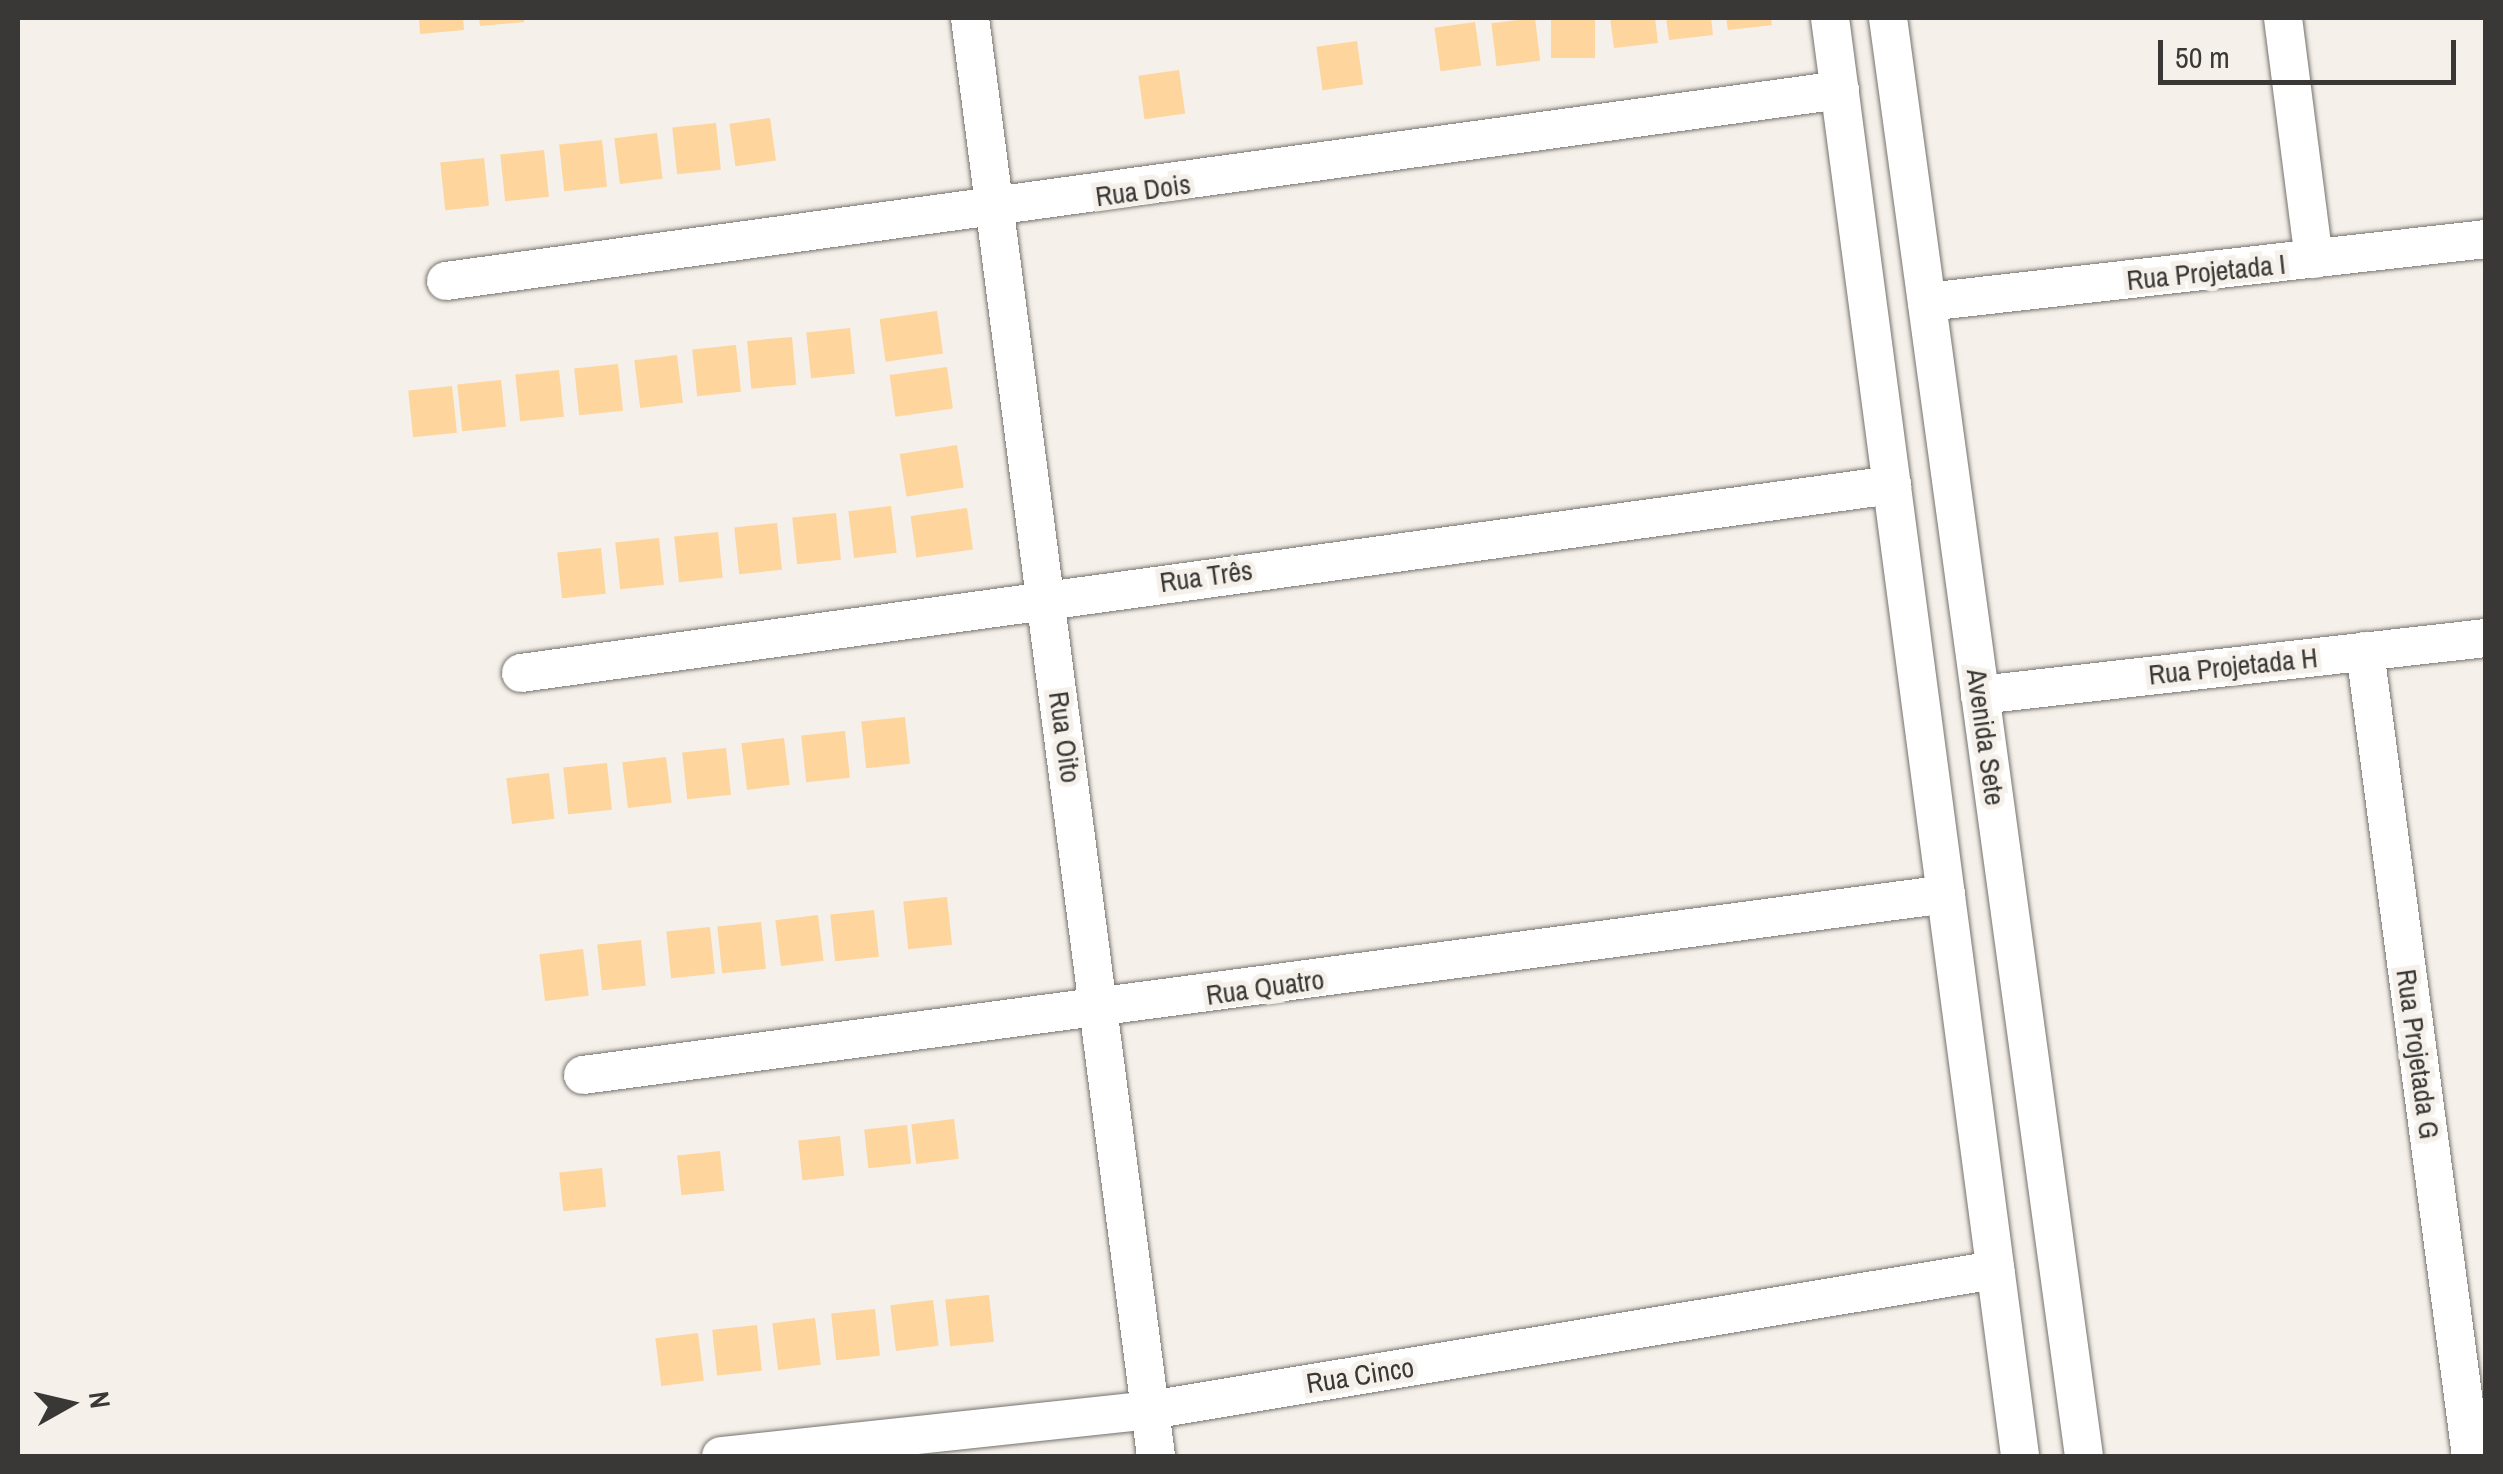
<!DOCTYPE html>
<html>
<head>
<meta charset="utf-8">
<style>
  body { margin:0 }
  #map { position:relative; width:2503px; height:1474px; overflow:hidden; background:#f5f0ea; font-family:"Archivo Narrow",sans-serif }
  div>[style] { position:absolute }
  .building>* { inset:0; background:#fed59c; transform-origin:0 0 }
  .roads { filter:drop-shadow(0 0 2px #76726d) drop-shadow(0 0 2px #76726d) }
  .minor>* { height:38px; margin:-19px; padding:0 19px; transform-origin:19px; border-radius:19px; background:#fff }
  span { translate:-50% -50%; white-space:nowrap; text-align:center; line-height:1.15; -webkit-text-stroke:10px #f5f0ea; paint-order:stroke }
  .street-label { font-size:28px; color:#3a3836 }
  .frame { position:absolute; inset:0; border:20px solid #3a3836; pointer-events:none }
  .north { position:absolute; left:20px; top:1354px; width:100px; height:100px; -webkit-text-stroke:8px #f5f0ea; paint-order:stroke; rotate:82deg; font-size:28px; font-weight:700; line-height:40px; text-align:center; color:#3a3836 }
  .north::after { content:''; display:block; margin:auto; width:35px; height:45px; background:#3a3836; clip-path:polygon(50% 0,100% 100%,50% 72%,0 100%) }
  .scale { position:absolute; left:2158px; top:40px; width:298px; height:45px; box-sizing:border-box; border:5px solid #3a3836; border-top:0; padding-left:12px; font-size:30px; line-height:35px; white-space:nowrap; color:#3a3836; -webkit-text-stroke:8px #f5f0ea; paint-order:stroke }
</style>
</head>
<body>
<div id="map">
  <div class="building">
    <i style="clip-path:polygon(419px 18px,463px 18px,464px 30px,420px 34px)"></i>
    <i style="clip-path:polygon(479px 18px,524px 18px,524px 22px,480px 26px)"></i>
    <i style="left:1535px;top:18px;width:43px;height:44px;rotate:83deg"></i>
    <i style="left:1551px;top:18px;width:44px;height:40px"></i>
    <i style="clip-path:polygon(1610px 18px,1655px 18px,1658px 43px,1614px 48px)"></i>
    <i style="clip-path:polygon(1666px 18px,1711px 18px,1713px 35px,1669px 40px)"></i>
    <i style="clip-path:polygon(1726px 18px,1771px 18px,1772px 25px,1728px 30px)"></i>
    <i style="left:1475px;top:22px;width:44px;height:41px;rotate:82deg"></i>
    <i style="left:1357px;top:41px;width:44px;height:41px;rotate:82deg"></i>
    <i style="left:1179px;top:70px;width:44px;height:41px;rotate:82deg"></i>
    <i style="left:770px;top:118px;width:43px;height:41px;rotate:82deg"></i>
    <i style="left:716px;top:123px;width:47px;height:44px;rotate:84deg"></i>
    <i style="left:657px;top:133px;width:46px;height:43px;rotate:83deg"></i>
    <i style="left:602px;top:140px;width:47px;height:43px;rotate:84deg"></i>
    <i style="left:544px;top:150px;width:47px;height:44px;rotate:84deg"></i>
    <i style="left:484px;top:158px;width:48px;height:44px;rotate:84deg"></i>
    <i style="left:937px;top:311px;width:43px;height:58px;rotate:82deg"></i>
    <i style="left:850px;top:328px;width:46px;height:44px;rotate:84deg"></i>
    <i style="left:792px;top:337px;width:48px;height:45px;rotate:85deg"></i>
    <i style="left:736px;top:345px;width:47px;height:44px;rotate:84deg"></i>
    <i style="left:677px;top:355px;width:48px;height:43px;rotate:83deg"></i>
    <i style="left:618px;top:364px;width:47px;height:44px;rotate:84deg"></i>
    <i style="left:947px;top:367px;width:42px;height:58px;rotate:82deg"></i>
    <i style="left:559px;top:370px;width:47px;height:44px;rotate:84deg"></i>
    <i style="left:501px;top:380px;width:47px;height:44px;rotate:84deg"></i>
    <i style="left:452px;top:386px;width:47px;height:44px;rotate:84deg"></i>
    <i style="left:957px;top:445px;width:43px;height:58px;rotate:81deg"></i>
    <i style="left:891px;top:506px;width:47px;height:43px;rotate:83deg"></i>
    <i style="left:967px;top:508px;width:42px;height:57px;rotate:82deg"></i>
    <i style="left:836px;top:513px;width:47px;height:44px;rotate:84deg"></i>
    <i style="left:777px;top:523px;width:47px;height:43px;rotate:84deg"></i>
    <i style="left:718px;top:532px;width:46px;height:44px;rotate:84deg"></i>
    <i style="left:659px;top:538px;width:47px;height:44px;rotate:84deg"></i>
    <i style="left:601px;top:548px;width:46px;height:44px;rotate:84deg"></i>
    <i style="left:905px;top:717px;width:47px;height:44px;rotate:84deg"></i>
    <i style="left:845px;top:731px;width:47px;height:44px;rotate:84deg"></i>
    <i style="left:784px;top:738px;width:47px;height:43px;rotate:83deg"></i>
    <i style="left:726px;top:748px;width:47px;height:44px;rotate:84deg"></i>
    <i style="left:666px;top:757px;width:46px;height:44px;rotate:83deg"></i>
    <i style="left:607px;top:763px;width:47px;height:44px;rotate:84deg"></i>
    <i style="left:549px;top:773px;width:46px;height:43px;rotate:83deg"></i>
    <i style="left:947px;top:897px;width:48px;height:44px;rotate:84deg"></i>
    <i style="left:874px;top:910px;width:47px;height:44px;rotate:84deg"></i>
    <i style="left:818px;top:915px;width:46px;height:43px;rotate:83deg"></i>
    <i style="left:761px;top:922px;width:47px;height:44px;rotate:84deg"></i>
    <i style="left:710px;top:927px;width:47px;height:44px;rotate:84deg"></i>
    <i style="left:641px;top:940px;width:46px;height:44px;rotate:84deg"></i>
    <i style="left:583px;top:949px;width:47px;height:44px;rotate:83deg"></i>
    <i style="left:954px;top:1119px;width:40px;height:43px;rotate:83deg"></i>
    <i style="left:907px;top:1125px;width:39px;height:43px;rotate:84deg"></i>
    <i style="left:840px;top:1136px;width:40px;height:42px;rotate:84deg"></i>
    <i style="left:720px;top:1151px;width:40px;height:43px;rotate:84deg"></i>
    <i style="left:602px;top:1168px;width:39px;height:43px;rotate:84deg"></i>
    <i style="left:989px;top:1295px;width:47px;height:44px;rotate:84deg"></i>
    <i style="left:933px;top:1300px;width:46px;height:43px;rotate:83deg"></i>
    <i style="left:875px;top:1309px;width:47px;height:44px;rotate:84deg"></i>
    <i style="left:815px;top:1318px;width:47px;height:43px;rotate:83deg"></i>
    <i style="left:757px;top:1325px;width:46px;height:45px;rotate:84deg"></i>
    <i style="left:698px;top:1333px;width:48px;height:43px;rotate:83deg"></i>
  </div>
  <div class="roads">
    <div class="minor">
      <i style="left:970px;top:18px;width:1450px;rotate:82.63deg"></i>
      <i style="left:1830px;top:18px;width:1450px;rotate:82.47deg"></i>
      <i style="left:1888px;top:18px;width:1451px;rotate:82.24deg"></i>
      <i style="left:2283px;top:18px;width:243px;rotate:82.7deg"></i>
      <i style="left:446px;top:281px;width:1407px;rotate:-7.8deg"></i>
      <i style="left:1927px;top:302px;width:563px;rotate:-6.43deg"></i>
      <i style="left:2365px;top:651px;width:812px;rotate:82.5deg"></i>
      <i style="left:521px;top:673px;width:1384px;rotate:-7.81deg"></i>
      <i style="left:1980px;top:695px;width:509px;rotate:-6.43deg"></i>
      <i style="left:583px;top:1075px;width:1375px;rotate:-7.56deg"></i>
      <i style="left:721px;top:1456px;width:431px;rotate:-6.1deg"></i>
      <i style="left:1150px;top:1410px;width:857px;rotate:-9.41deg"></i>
    </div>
  </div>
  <div class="street-label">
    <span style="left:1143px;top:190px;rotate:-8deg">Rua Dois</span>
    <span style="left:2206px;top:272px;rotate:-6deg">Rua Projetada I</span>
    <span style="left:1206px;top:576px;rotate:-8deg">Rua Três</span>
    <span style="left:2233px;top:666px;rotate:-6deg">Rua Projetada H</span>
    <span style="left:1065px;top:737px;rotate:82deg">Rua Oito</span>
    <span style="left:1986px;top:737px;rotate:82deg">Avenida Sete</span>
    <span style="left:1265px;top:987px;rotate:-8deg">Rua Quatro</span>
    <span style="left:2418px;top:1054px;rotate:82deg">Rua Projetada G</span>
    <span style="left:1360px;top:1375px;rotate:-9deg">Rua Cinco</span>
  </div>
  <div class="frame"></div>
  <div class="north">N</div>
  <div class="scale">50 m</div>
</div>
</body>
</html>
